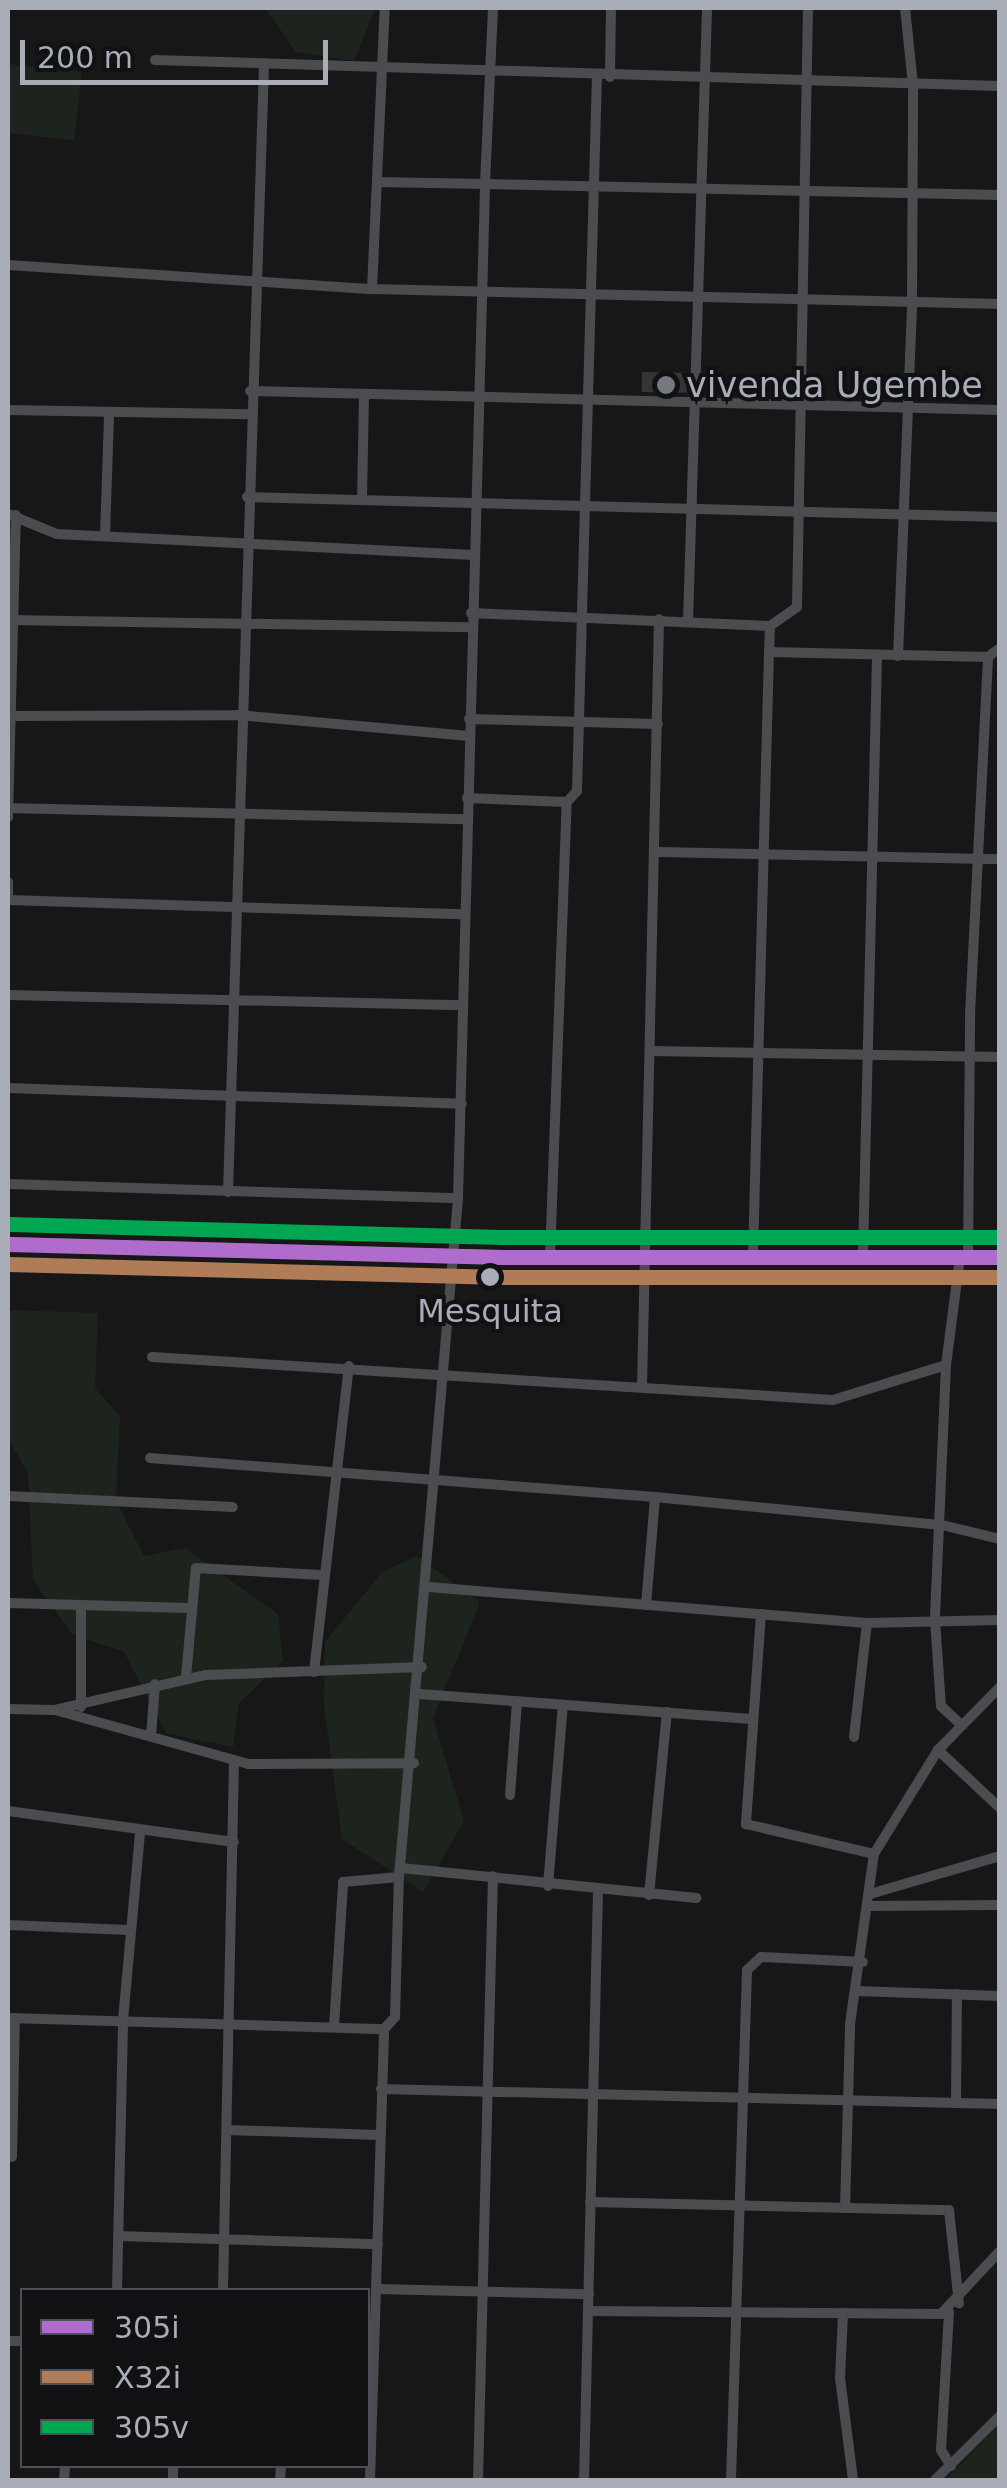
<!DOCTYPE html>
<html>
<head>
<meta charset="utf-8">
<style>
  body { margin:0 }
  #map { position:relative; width:1007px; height:2488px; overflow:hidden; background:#171717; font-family:"DejaVu Sans",sans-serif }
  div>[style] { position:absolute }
  .green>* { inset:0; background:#1d241e; transform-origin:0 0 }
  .building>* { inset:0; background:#353536; transform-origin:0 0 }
  .minor>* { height:10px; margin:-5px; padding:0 5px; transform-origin:5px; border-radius:5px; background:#4b4c50 }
  .tertiary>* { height:14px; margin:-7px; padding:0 7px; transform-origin:7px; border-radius:7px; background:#4b4c50 }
  .bus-1>* { height:15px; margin:-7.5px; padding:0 7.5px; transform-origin:7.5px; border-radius:7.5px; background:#b06ccc }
  .bus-2>* { height:15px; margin:-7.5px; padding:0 7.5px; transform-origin:7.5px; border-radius:7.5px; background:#b07c57 }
  .bus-3>* { height:15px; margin:-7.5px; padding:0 7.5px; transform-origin:7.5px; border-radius:7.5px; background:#00a651 }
  .dots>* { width:28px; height:28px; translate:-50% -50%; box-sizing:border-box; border:5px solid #111113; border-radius:50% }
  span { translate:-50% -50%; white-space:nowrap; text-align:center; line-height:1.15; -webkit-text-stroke:8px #111113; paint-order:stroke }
  .bus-label { font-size:32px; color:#a8adb8 }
  .poi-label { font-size:35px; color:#a8adb8 }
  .left { translate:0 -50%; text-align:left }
  .frame { position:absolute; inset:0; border:10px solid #a8adb8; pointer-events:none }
  .legend { position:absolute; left:20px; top:2288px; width:350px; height:180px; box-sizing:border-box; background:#111113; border:2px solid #4d4f55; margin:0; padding:12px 18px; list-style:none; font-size:30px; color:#a8adb8 }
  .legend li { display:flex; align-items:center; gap:20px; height:50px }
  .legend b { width:50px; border:2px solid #4d4f55 }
  .scale { position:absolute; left:20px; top:40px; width:308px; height:45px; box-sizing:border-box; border:5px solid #a8adb8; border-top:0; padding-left:12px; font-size:30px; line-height:35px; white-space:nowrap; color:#a8adb8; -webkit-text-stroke:8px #111113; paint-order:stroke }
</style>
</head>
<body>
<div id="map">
  <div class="green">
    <i style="clip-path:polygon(265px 8px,372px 8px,374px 11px,354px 61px,296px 52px)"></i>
    <i style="left:8px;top:64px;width:74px;height:69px;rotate:6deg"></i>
    <i style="clip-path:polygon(8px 1310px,98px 1313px,95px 1388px,120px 1416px,116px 1501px,144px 1556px,185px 1548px,278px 1614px,283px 1661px,239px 1703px,233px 1747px,166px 1733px,124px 1652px,72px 1634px,33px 1580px,28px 1473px,8px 1438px)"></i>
    <i style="clip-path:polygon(417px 1556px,480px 1602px,433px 1718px,464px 1821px,423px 1892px,342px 1839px,324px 1706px,325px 1642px,382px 1572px)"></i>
    <i style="clip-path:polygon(999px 2425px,999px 2480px,945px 2480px,956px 2469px)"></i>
  </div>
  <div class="building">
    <i style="left:642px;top:372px;width:45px;height:20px;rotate:1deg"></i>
  </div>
  <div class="minor">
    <i style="left:155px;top:60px;width:845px;rotate:1.76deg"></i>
    <i style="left:610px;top:77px;width:69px;rotate:-89.2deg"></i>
    <i style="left:377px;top:182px;width:108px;rotate:1.1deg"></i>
    <i style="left:485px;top:184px;width:176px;rotate:-87.4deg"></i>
    <i style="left:8px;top:265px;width:365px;rotate:3.8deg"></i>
    <i style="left:372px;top:289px;width:628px;rotate:1.37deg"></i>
    <i style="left:372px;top:289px;width:281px;rotate:-87.4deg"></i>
    <i style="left:250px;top:391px;width:750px;rotate:1.45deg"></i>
    <i style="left:8px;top:410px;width:240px;rotate:1deg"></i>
    <i style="left:247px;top:497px;width:753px;rotate:1.52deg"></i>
    <i style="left:362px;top:500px;width:106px;rotate:-88.9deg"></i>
    <i style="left:8px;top:514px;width:53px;rotate:22.2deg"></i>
    <i style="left:57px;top:534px;width:417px;rotate:2.9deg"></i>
    <i style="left:105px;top:536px;width:123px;rotate:-88.1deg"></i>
    <i style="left:471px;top:613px;width:299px;rotate:2.5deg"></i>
    <i style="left:770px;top:626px;width:26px;rotate:92deg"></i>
    <i style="left:8px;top:620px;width:462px;rotate:0.9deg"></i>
    <i style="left:688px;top:621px;width:613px;rotate:-88.22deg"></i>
    <i style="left:770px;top:626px;width:33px;rotate:-35deg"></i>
    <i style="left:797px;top:607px;width:599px;rotate:-88.95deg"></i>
    <i style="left:898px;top:656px;width:353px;rotate:-87.7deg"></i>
    <i style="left:912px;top:303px;width:218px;rotate:-89.7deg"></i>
    <i style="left:913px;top:85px;width:77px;rotate:-95.9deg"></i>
    <i style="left:8px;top:716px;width:230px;rotate:-0.2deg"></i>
    <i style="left:238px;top:715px;width:232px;rotate:5.2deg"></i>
    <i style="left:469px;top:719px;width:189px;rotate:1.5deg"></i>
    <i style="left:467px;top:798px;width:100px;rotate:2.3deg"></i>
    <i style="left:567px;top:802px;width:15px;rotate:-48deg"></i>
    <i style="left:577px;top:791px;width:715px;rotate:-88.4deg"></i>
    <i style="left:8px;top:808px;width:457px;rotate:1.4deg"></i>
    <i style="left:8px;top:817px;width:302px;rotate:-88.5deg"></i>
    <i style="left:659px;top:852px;width:341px;rotate:1.2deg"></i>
    <i style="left:8px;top:882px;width:18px;rotate:90deg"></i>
    <i style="left:8px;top:900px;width:454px;rotate:1.8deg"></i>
    <i style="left:8px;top:995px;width:454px;rotate:1.3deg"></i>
    <i style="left:652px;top:1051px;width:348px;rotate:1deg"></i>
    <i style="left:8px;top:1088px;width:454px;rotate:2deg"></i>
    <i style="left:8px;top:1184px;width:450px;rotate:1.8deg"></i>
    <i style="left:228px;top:1192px;width:1129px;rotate:-88.17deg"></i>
    <i style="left:753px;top:1255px;width:603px;rotate:-88.48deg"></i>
    <i style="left:769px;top:652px;width:219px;rotate:1.3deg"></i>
    <i style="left:988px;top:657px;width:15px;rotate:-37deg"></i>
    <i style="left:863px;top:1255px;width:599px;rotate:-88.66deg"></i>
    <i style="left:550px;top:1257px;width:455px;rotate:-87.9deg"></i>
    <i style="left:968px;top:1258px;width:244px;rotate:-89.5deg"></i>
    <i style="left:970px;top:1014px;width:357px;rotate:-87.1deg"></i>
    <i style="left:152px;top:1357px;width:682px;rotate:3.61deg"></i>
    <i style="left:833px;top:1400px;width:118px;rotate:-17.2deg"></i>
    <i style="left:946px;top:1365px;width:109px;rotate:-82.6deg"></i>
    <i style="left:946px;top:1365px;width:254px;rotate:92.5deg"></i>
    <i style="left:935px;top:1619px;width:87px;rotate:86.1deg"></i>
    <i style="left:941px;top:1706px;width:26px;rotate:43deg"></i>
    <i style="left:642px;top:1387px;width:768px;rotate:-88.73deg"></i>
    <i style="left:150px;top:1458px;width:507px;rotate:4.42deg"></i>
    <i style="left:655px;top:1497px;width:288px;rotate:5.6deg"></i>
    <i style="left:942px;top:1525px;width:60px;rotate:13.6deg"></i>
    <i style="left:8px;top:1496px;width:225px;rotate:2.8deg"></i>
    <i style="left:429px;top:1587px;width:439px;rotate:4.7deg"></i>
    <i style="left:867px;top:1623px;width:133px;rotate:-1.3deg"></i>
    <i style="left:8px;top:1603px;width:180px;rotate:1.6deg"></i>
    <i style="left:646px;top:1605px;width:108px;rotate:-85.2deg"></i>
    <i style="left:761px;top:1614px;width:211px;rotate:94.1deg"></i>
    <i style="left:746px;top:1824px;width:131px;rotate:13.2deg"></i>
    <i style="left:314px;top:1672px;width:308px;rotate:-83.5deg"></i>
    <i style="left:186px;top:1677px;width:109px;rotate:-84.8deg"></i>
    <i style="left:196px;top:1568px;width:126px;rotate:3.2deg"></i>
    <i style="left:420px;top:1694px;width:332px;rotate:4.3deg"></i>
    <i style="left:81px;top:1707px;width:100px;rotate:-90deg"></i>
    <i style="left:8px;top:1709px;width:46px;rotate:1.2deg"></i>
    <i style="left:54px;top:1710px;width:156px;rotate:-13deg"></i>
    <i style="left:206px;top:1675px;width:216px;rotate:-2.1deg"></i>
    <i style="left:55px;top:1710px;width:200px;rotate:15.6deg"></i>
    <i style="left:248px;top:1764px;width:166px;rotate:-0.3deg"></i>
    <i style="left:151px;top:1736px;width:52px;rotate:-85.6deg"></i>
    <i style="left:854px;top:1737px;width:115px;rotate:-83.5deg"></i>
    <i style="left:938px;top:1750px;width:85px;rotate:43.1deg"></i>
    <i style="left:510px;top:1795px;width:94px;rotate:-85.7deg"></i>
    <i style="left:8px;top:1811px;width:228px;rotate:7.8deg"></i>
    <i style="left:401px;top:1868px;width:297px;rotate:5.8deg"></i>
    <i style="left:548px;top:1886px;width:182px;rotate:-85.3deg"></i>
    <i style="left:870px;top:1894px;width:135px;rotate:-16.3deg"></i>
    <i style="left:649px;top:1895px;width:184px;rotate:-84.4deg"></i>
    <i style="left:869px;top:1906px;width:131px;rotate:-0.4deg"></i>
    <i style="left:8px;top:1925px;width:121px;rotate:2.4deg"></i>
    <i style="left:857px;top:1991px;width:143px;rotate:2deg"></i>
    <i style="left:8px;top:2018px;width:376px;rotate:1.7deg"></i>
    <i style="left:334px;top:2027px;width:145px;rotate:-86.4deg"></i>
    <i style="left:343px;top:1882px;width:56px;rotate:-5.1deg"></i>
    <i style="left:381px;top:2089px;width:619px;rotate:1.39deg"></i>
    <i style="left:956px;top:2103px;width:109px;rotate:-89.5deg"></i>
    <i style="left:228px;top:2130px;width:151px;rotate:1.9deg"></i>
    <i style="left:12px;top:2157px;width:139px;rotate:-88.8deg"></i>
    <i style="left:590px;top:2202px;width:359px;rotate:1.3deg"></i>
    <i style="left:949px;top:2210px;width:94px;rotate:83.9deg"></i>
    <i style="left:845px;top:2208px;width:184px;rotate:-88.4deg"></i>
    <i style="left:850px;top:2024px;width:172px;rotate:-82deg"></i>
    <i style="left:874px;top:1854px;width:122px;rotate:-58.4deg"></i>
    <i style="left:938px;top:1750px;width:88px;rotate:-45.5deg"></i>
    <i style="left:118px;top:2236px;width:260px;rotate:1.8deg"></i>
    <i style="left:378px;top:2289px;width:211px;rotate:1.4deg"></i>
    <i style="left:117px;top:2290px;width:270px;rotate:-88.7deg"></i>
    <i style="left:123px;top:2020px;width:187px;rotate:-84.8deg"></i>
    <i style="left:223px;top:2290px;width:530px;rotate:-88.81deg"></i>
    <i style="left:589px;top:2311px;width:352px;rotate:0.5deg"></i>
    <i style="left:941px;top:2314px;width:86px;rotate:-46.9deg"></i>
    <i style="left:949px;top:2312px;width:138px;rotate:93.3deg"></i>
    <i style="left:941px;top:2450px;width:19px;rotate:58deg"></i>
    <i style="left:843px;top:2313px;width:65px;rotate:92.6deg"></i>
    <i style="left:840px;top:2378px;width:103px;rotate:82.7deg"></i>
    <i style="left:8px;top:2341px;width:14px"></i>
    <i style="left:64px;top:2480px;width:14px;rotate:-86deg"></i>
    <i style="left:173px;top:2480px;width:14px;rotate:-90deg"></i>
    <i style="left:280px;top:2480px;width:14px;rotate:-86deg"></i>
    <i style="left:370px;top:2480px;width:451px;rotate:-88.2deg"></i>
    <i style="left:384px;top:2029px;width:16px;rotate:-47deg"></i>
    <i style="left:395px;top:2017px;width:140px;rotate:-88.4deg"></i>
    <i style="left:399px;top:1877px;width:682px;rotate:-85.03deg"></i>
    <i style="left:458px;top:1198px;width:1014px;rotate:-88.47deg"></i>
    <i style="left:485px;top:184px;width:515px;rotate:1.22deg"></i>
    <i style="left:478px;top:2480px;width:604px;rotate:-88.58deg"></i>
    <i style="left:584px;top:2480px;width:589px;rotate:-88.64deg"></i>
    <i style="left:731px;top:2480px;width:510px;rotate:-88.2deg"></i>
    <i style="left:747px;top:1970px;width:19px;rotate:-43deg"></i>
    <i style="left:761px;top:1957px;width:102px;rotate:2.8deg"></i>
    <i style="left:935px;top:2480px;width:91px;rotate:-44.6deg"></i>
  </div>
  <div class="tertiary">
    <i style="left:8px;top:1244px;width:494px;rotate:1.5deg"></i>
    <i style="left:502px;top:1257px;width:498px"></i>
  </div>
  <div class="bus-1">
    <i style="left:8px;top:1244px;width:494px;rotate:1.5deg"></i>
    <i style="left:502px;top:1257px;width:498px"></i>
  </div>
  <div class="bus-2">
    <i style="left:8px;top:1264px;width:494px;rotate:1.5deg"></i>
    <i style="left:502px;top:1277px;width:498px"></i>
  </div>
  <div class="bus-3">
    <i style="left:9px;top:1224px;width:493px;rotate:1.5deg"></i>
    <i style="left:502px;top:1237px;width:498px"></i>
  </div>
  <div class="dots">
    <i style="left:666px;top:385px;background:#757880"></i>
    <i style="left:490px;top:1277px;background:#a8adb8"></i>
  </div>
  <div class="bus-label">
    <span style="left:490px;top:1311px">Mesquita</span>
  </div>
  <div class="poi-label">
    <span class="left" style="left:686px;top:385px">vivenda Ugembe</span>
  </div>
  <div class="frame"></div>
  <ul class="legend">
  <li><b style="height:12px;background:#b06ccc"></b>305i</li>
  <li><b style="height:12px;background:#b07c57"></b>X32i</li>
  <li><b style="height:12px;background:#00a651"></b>305v</li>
  </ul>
  <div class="scale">200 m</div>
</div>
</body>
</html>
